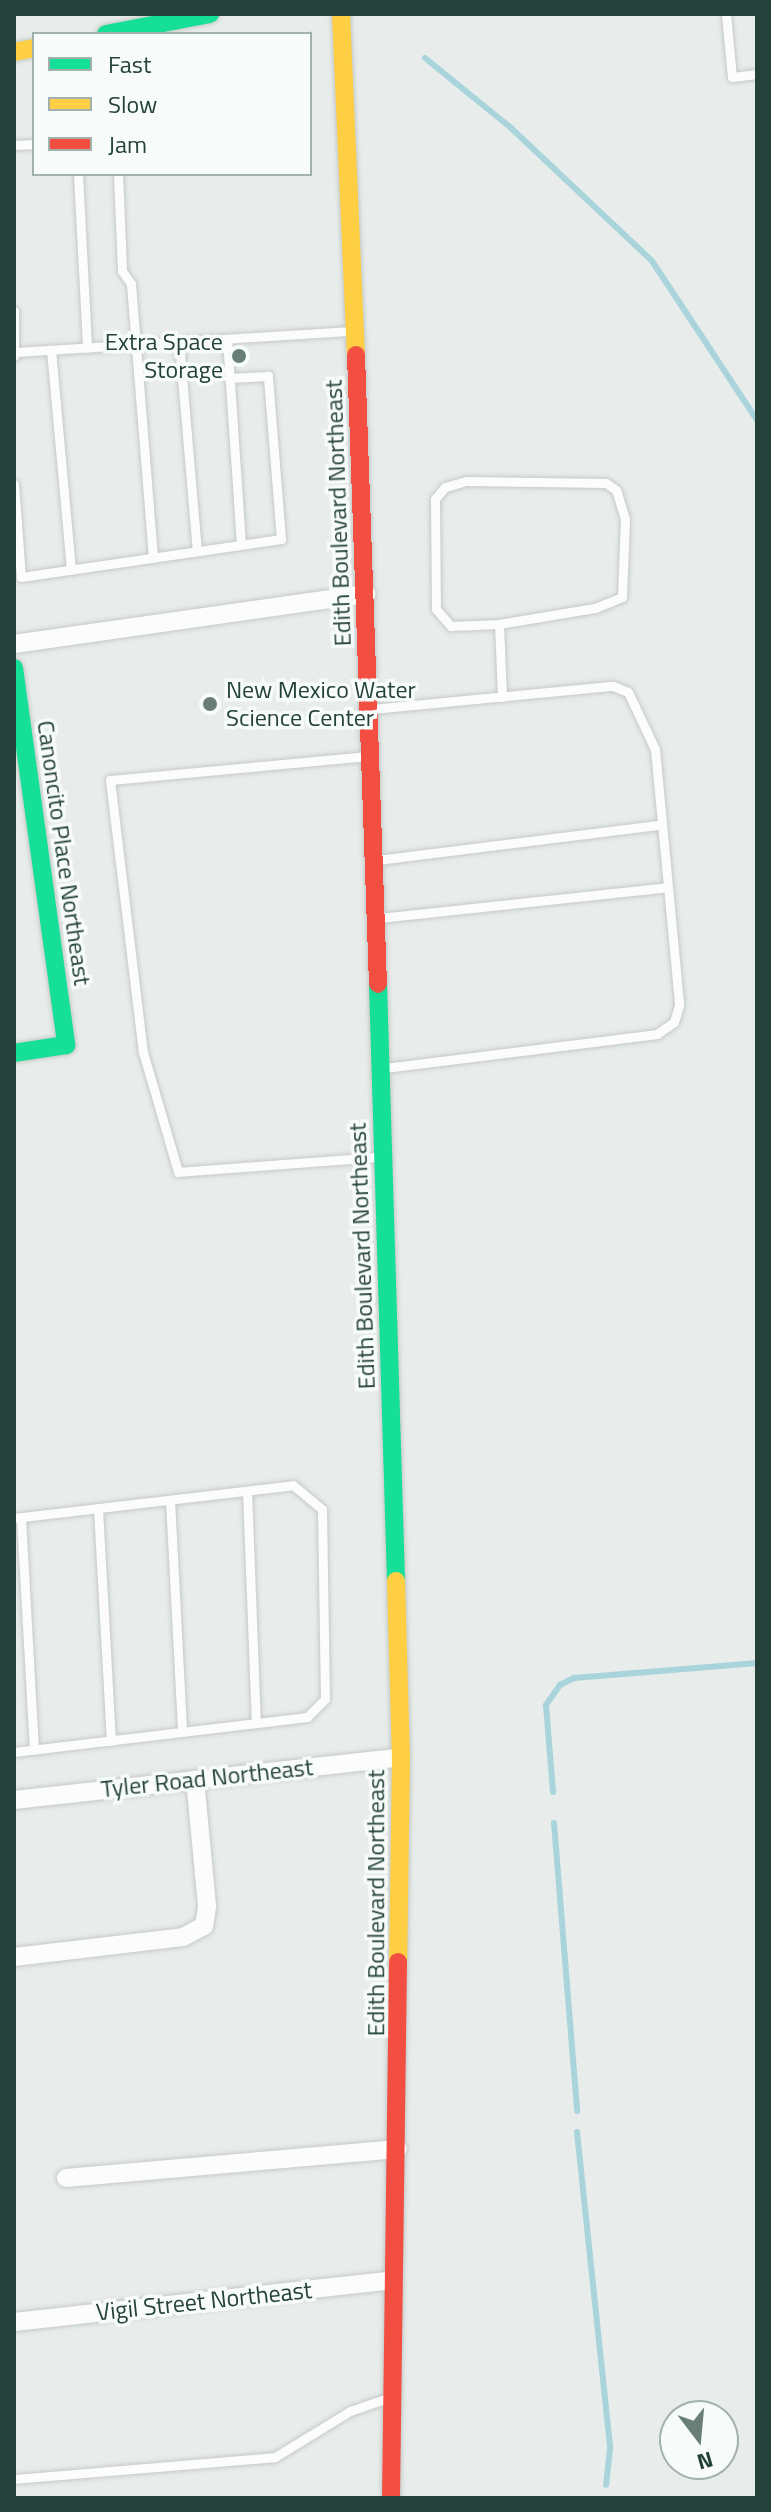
<!DOCTYPE html>
<html>
<head>
<meta charset="utf-8">
<style>
  body { margin:0 }
  #map { position:relative; width:771px; height:2512px; overflow:hidden; background:#e8edeb; font-family:"Titillium Web",sans-serif }
  div>[style] { position:absolute }
  .stream>* { height:6px; margin:-3px; padding:0 3px; transform-origin:3px; border-radius:3px; background:#a9d4db }
  .path>* { height:3px; margin-top:-1.5px; transform-origin:0; background:repeating-linear-gradient(90deg,#c3ccca 0 4px,transparent 0 10px) }
  .roads { filter:drop-shadow(0 0 2px #c5cac8) drop-shadow(0 0 2px #c5cac8) }
  .lane>* { height:9px; margin:-4.5px; padding:0 4.5px; transform-origin:4.5px; border-radius:4.5px; background:#fcfcfc }
  .street>* { height:18px; margin:-9px; padding:0 9px; transform-origin:9px; border-radius:9px; background:#fcfcfc }
  .fast>* { height:18px; margin:-9px; padding:0 9px; transform-origin:9px; border-radius:9px; background:#16e098 }
  .slow>* { height:18px; margin:-9px; padding:0 9px; transform-origin:9px; border-radius:9px; background:#ffcf43 }
  .jam>* { height:18px; margin:-9px; padding:0 9px; transform-origin:9px; border-radius:9px; background:#f24e42 }
  .dots>* { width:22px; height:22px; translate:-50% -50%; box-sizing:border-box; border:4px solid #f7fbf9; border-radius:50% }
  span { translate:-50% -50%; white-space:nowrap; text-align:center; line-height:1.15; -webkit-text-stroke:7px #f7fbf9; paint-order:stroke }
  .poi-label { font-size:24px; color:#24423a }
  .right { translate:-100% -50%; text-align:right }
  .left { translate:0 -50%; text-align:left }
  .street-label { font-size:24px; color:#24423a }
  .frame { position:absolute; inset:0; border:16px solid #24423a; pointer-events:none }
  .legend { position:absolute; left:32px; top:32px; width:280px; height:144px; box-sizing:border-box; background:#f7fbf9; border:2px solid #a3b1ad; margin:0; padding:10px 14px; list-style:none; font-size:24px; color:#24423a }
  .legend li { display:flex; align-items:center; gap:16px; height:40px }
  .legend b { width:40px; border:2px solid #a3b1ad }
  .north { position:absolute; left:659px; top:2400px; width:80px; height:80px; box-sizing:border-box; background:#f7fbf9; border:2px solid #a3b1ad; border-radius:50%; rotate:164deg; font-size:22px; font-weight:700; line-height:32px; text-align:center; color:#24423a }
  .north::after { content:''; display:block; margin:auto; width:28px; height:36px; background:#697e78; clip-path:polygon(50% 0,100% 100%,50% 72%,0 100%) }
</style>
</head>
<body>
<div id="map">
  <div class="stream">
    <i style="left:425px;top:58px;width:111px;rotate:39.1deg"></i>
    <i style="left:511px;top:128px;width:194px;rotate:43.3deg"></i>
    <i style="left:652px;top:261px;width:191px;rotate:56.6deg"></i>
    <i style="left:553px;top:1792px;width:87px;rotate:-94.6deg"></i>
    <i style="left:546px;top:1705px;width:24px;rotate:-55deg"></i>
    <i style="left:560px;top:1685px;width:16px;rotate:-27deg"></i>
    <i style="left:574px;top:1678px;width:184px;rotate:-4.7deg"></i>
    <i style="left:554px;top:1823px;width:289px;rotate:85.4deg"></i>
    <i style="left:577px;top:2132px;width:318px;rotate:84deg"></i>
    <i style="left:610px;top:2448px;width:37px;rotate:96deg"></i>
  </div>
  <div class="path">
    <i style="left:310px;top:34px;width:3px;rotate:-72deg"></i>
  </div>
  <div class="roads">
    <div class="lane">
      <i style="left:726px;top:14px;width:63px;rotate:84.6deg"></i>
      <i style="left:732px;top:77px;width:25px;rotate:-7deg"></i>
      <i style="left:14px;top:145px;width:20px;rotate:-3deg"></i>
      <i style="left:78px;top:174px;width:174px;rotate:87deg"></i>
      <i style="left:118px;top:174px;width:97px;rotate:87.6deg"></i>
      <i style="left:122px;top:271px;width:16px;rotate:55deg"></i>
      <i style="left:131px;top:284px;width:275px;rotate:85.4deg"></i>
      <i style="left:14px;top:311px;width:45px;rotate:90deg"></i>
      <i style="left:227px;top:339px;width:206px;rotate:86.1deg"></i>
      <i style="left:179px;top:342px;width:210px;rotate:85.1deg"></i>
      <i style="left:51px;top:350px;width:221px;rotate:84.8deg"></i>
      <i style="left:16px;top:352px;width:336px;rotate:-3.6deg"></i>
      <i style="left:14px;top:484px;width:93px;rotate:85.7deg"></i>
      <i style="left:21px;top:577px;width:263px;rotate:-8.3deg"></i>
      <i style="left:281px;top:539px;width:164px;rotate:-94.6deg"></i>
      <i style="left:268px;top:376px;width:39px;rotate:177deg"></i>
      <i style="left:499px;top:624px;width:97px;rotate:-9.5deg"></i>
      <i style="left:595px;top:608px;width:29px;rotate:-22deg"></i>
      <i style="left:622px;top:597px;width:78px;rotate:-87.8deg"></i>
      <i style="left:625px;top:519px;width:30px;rotate:-107deg"></i>
      <i style="left:616px;top:490px;width:12px;rotate:-145deg"></i>
      <i style="left:606px;top:483px;width:140px;rotate:-179.2deg"></i>
      <i style="left:466px;top:481px;width:22px;rotate:164deg"></i>
      <i style="left:445px;top:487px;width:16px;rotate:130deg"></i>
      <i style="left:435px;top:499px;width:110px;rotate:89.5deg"></i>
      <i style="left:436px;top:609px;width:23px;rotate:49deg"></i>
      <i style="left:451px;top:626px;width:48px;rotate:-2.4deg"></i>
      <i style="left:499px;top:624px;width:73px;rotate:87.6deg"></i>
      <i style="left:372px;top:709px;width:242px;rotate:-5.5deg"></i>
      <i style="left:613px;top:686px;width:16px;rotate:22deg"></i>
      <i style="left:628px;top:692px;width:63px;rotate:64.7deg"></i>
      <i style="left:655px;top:749px;width:257px;rotate:84.6deg"></i>
      <i style="left:679px;top:1005px;width:18px;rotate:106deg"></i>
      <i style="left:674px;top:1022px;width:21px;rotate:145deg"></i>
      <i style="left:657px;top:1034px;width:276px;rotate:172.9deg"></i>
      <i style="left:369px;top:756px;width:260px;rotate:174.7deg"></i>
      <i style="left:110px;top:780px;width:274px;rotate:83.1deg"></i>
      <i style="left:143px;top:1052px;width:125px;rotate:73.7deg"></i>
      <i style="left:178px;top:1172px;width:202px;rotate:-4.3deg"></i>
      <i style="left:377px;top:860px;width:285px;rotate:-7.1deg"></i>
      <i style="left:379px;top:918px;width:290px;rotate:-6.1deg"></i>
      <i style="left:247px;top:1491px;width:232px;rotate:87.8deg"></i>
      <i style="left:170px;top:1500px;width:232px;rotate:87deg"></i>
      <i style="left:98px;top:1509px;width:232px;rotate:86.8deg"></i>
      <i style="left:14px;top:1518px;width:281px;rotate:-6.7deg"></i>
      <i style="left:293px;top:1485px;width:38px;rotate:40deg"></i>
      <i style="left:322px;top:1509px;width:190px;rotate:89.1deg"></i>
      <i style="left:325px;top:1699px;width:25px;rotate:135deg"></i>
      <i style="left:307px;top:1717px;width:295px;rotate:173.2deg"></i>
      <i style="left:21px;top:1518px;width:232px;rotate:86.8deg"></i>
      <i style="left:14px;top:2479px;width:262px;rotate:-4.8deg"></i>
      <i style="left:275px;top:2457px;width:88px;rotate:-31.5deg"></i>
      <i style="left:350px;top:2411px;width:40px;rotate:-18.9deg"></i>
    </div>
    <div class="street">
      <i style="left:14px;top:644px;width:356px;rotate:-8.1deg"></i>
      <i style="left:14px;top:1800px;width:389px;rotate:-6.3deg"></i>
      <i style="left:14px;top:1957px;width:170px;rotate:-6.7deg"></i>
      <i style="left:183px;top:1937px;width:24px;rotate:-28deg"></i>
      <i style="left:204px;top:1926px;width:20px;rotate:-81deg"></i>
      <i style="left:207px;top:1906px;width:127px;rotate:-95.4deg"></i>
      <i style="left:66px;top:2178px;width:333px;rotate:-5deg"></i>
      <i style="left:14px;top:2322px;width:382px;rotate:-6.3deg"></i>
    </div>
    <div class="fast">
      <i style="left:106px;top:34px;width:106px;rotate:-10.9deg"></i>
      <i style="left:14px;top:668px;width:381px;rotate:82.1deg"></i>
      <i style="left:66px;top:1045px;width:53px;rotate:171.3deg"></i>
      <i style="left:378px;top:984px;width:597px;rotate:88.27deg"></i>
    </div>
    <div class="slow">
      <i style="left:341px;top:14px;width:341px;rotate:87.5deg"></i>
      <i style="left:14px;top:52px;width:20px;rotate:-11deg"></i>
      <i style="left:396px;top:1581px;width:176px;rotate:88.4deg"></i>
      <i style="left:401px;top:1757px;width:205px;rotate:90.8deg"></i>
    </div>
    <div class="jam">
      <i style="left:356px;top:355px;width:629px;rotate:88deg"></i>
      <i style="left:391px;top:2498px;width:536px;rotate:-89.25deg"></i>
    </div>
  </div>
  <div class="dots">
    <i style="left:239px;top:356px;background:#697e78"></i>
    <i style="left:210px;top:704px;background:#697e78"></i>
  </div>
  <div class="poi-label">
    <span class="right" style="left:223px;top:356px">Extra Space<br>Storage</span>
    <span class="left" style="left:226px;top:704px">New Mexico Water<br>Science Center</span>
  </div>
  <div class="street-label">
    <span style="left:338px;top:513px;rotate:-92deg">Edith Boulevard Northeast</span>
    <span style="left:64px;top:853px;rotate:82deg">Canoncito Place Northeast</span>
    <span style="left:362px;top:1256px;rotate:-92deg">Edith Boulevard Northeast</span>
    <span style="left:207px;top:1778px;rotate:-6deg">Tyler Road Northeast</span>
    <span style="left:376px;top:1903px;rotate:-90deg">Edith Boulevard Northeast</span>
    <span style="left:204px;top:2301px;rotate:-6deg">Vigil Street Northeast</span>
  </div>
  <div class="frame"></div>
  <ul class="legend">
  <li><b style="height:10px;background:#16e098"></b>Fast</li>
  <li><b style="height:10px;background:#ffcf43"></b>Slow</li>
  <li><b style="height:10px;background:#f24e42"></b>Jam</li>
  </ul>
  <div class="north">N</div>
</div>
</body>
</html>
